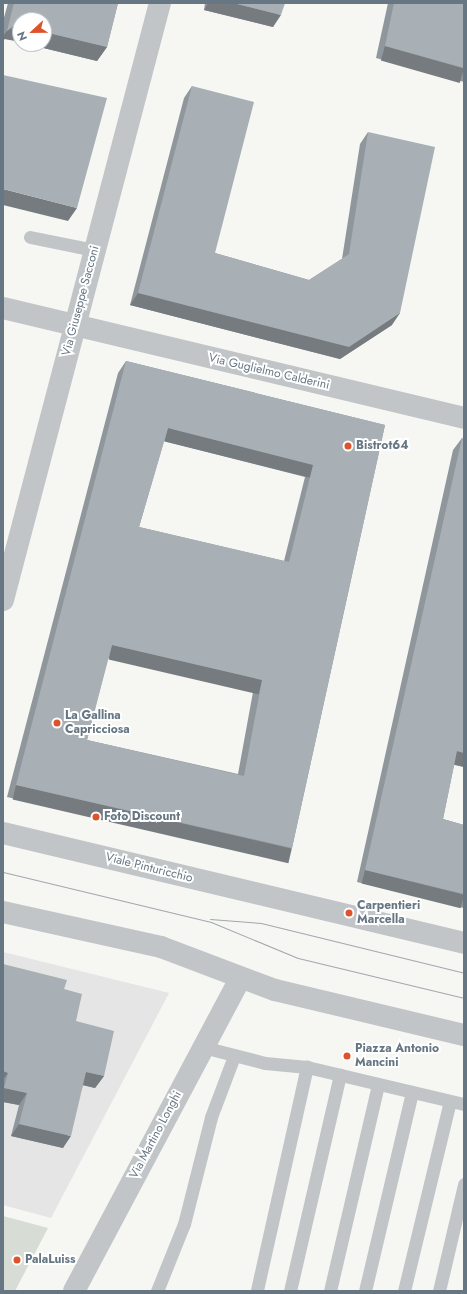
<!DOCTYPE html>
<html>
<head>
<meta charset="utf-8">
<style>
  body { margin:0 }
  #map { position:relative; width:467px; height:1294px; overflow:hidden; background:#f6f6f3; font-family:Jost,sans-serif }
  div>[style] { position:absolute }
  .built>* { inset:0; background:#e4e5e4 }
  .green>* { inset:0; background:#d7ddd4 }
  .lane>* { height:13px; margin:-6.5px; padding:0 6.5px; transform-origin:6.5px; border-radius:6.5px; background:#c1c5c8 }
  .street>* { height:22px; margin:-11px; padding:0 11px; transform-origin:11px; border-radius:11px; background:#c1c5c8 }
  .tram>* { height:1px; margin:-0.5px; padding:0 0.5px; transform-origin:0.5px; border-radius:0.5px; background:#a2a8ad }
  .wall>* { inset:0; background:#90979c }
  .shaded-wall>* { inset:0; background:#767b7f; transform-origin:0 0 }
  .building>* { inset:0; background:#a8b0b5 }
  .dots>* { width:11px; height:11px; translate:-50% -50%; box-sizing:border-box; border:2px solid #fff; border-radius:50% }
  span { translate:-50% -50%; white-space:nowrap; text-align:center; line-height:1.15; -webkit-text-stroke:4px #fff; paint-order:stroke }
  .street-label { font-size:12px; color:#667683 }
  .poi-label { font-size:12px; color:#667683; font-weight:700 }
  .left { translate:0 -50%; text-align:left }
  .frame { position:absolute; inset:0; border:4px solid #667683; pointer-events:none }
  .north { position:absolute; left:12px; top:12px; width:40px; height:40px; box-sizing:border-box; background:#fff; border:1px solid #c2c8cd; border-radius:50%; rotate:248deg; font-size:11px; font-weight:700; line-height:16px; text-align:center; color:#667683 }
  .north::after { content:''; display:block; margin:auto; width:14px; height:18px; background:#dd532b; clip-path:polygon(50% 0,100% 100%,50% 72%,0 100%) }
</style>
</head>
<body>
<div id="map">
  <div class="built">
    <i style="clip-path:polygon(3px 952px,169px 993px,51px 1218px,3px 1205px)"></i>
  </div>
  <div class="green">
    <i style="clip-path:polygon(3px 1216px,48px 1228px,15px 1291px,3px 1291px)"></i>
  </div>
  <div class="lane">
    <i style="left:30px;top:237px;width:65px;rotate:11.5deg"></i>
    <i style="left:203px;top:1047px;width:64px;rotate:14.5deg"></i>
    <i style="left:265px;top:1063px;width:42px;rotate:5.4deg"></i>
    <i style="left:307px;top:1067px;width:161px;rotate:13.3deg"></i>
    <i style="left:257px;top:1290px;width:229px;rotate:-77.4deg"></i>
    <i style="left:157px;top:1291px;width:72px;rotate:-68.1deg"></i>
    <i style="left:184px;top:1224px;width:110px;rotate:-75.8deg"></i>
    <i style="left:211px;top:1117px;width:65px;rotate:-69.3deg"></i>
    <i style="left:290px;top:1291px;width:222px;rotate:-77deg"></i>
    <i style="left:330px;top:1291px;width:212px;rotate:-76.9deg"></i>
    <i style="left:365px;top:1291px;width:204px;rotate:-76.7deg"></i>
    <i style="left:404px;top:1291px;width:195px;rotate:-76.4deg"></i>
    <i style="left:439px;top:1291px;width:110px;rotate:-76.8deg"></i>
  </div>
  <div class="street">
    <i style="left:3px;top:308px;width:474px;rotate:13.4deg"></i>
    <i style="left:3px;top:600px;width:617px;rotate:-75.27deg"></i>
    <i style="left:3px;top:833px;width:474px;rotate:13.4deg"></i>
    <i style="left:3px;top:912px;width:162px;rotate:12.5deg"></i>
    <i style="left:161px;top:947px;width:122px;rotate:20.7deg"></i>
    <i style="left:275px;top:990px;width:194px;rotate:13.4deg"></i>
    <i style="left:74px;top:1291px;width:353px;rotate:-62deg"></i>
  </div>
  <div class="tram">
    <i style="left:3px;top:872px;width:214px;rotate:13.5deg"></i>
    <i style="left:211px;top:922px;width:94px;rotate:22.5deg"></i>
    <i style="left:298px;top:958px;width:171px;rotate:13.5deg"></i>
    <i style="left:210px;top:919px;width:51px;rotate:4.5deg"></i>
    <i style="left:261px;top:923px;width:209px;rotate:13.8deg"></i>
  </div>
  <div class="wall">
    <i style="clip-path:polygon(8px 3px,118px 3px,107px 47px,97px 61px,27px 44px,44px 44px,5px 39px,3px 40px,3px 21px)"></i>
    <i style="clip-path:polygon(205px 3px,285px 3px,273px 27px,204px 10px)"></i>
    <i style="clip-path:polygon(388px 3px,464px 3px,464px 82px,376px 58px)"></i>
    <i style="clip-path:polygon(192px 86px,215px 253px,309px 280px,342px 259px,360px 144px,368px 132px,392px 325px,340px 359px,130px 305px,184px 98px)"></i>
    <i style="clip-path:polygon(evenodd,126px 361px,385px 425px,292px 848px,284px 860px,7px 797px,118px 373px,126px 361px,164px 441px,305px 477px,284px 561px,139px 527px,164px 441px,126px 361px,108px 658px,253px 692px,238px 774px,87px 740px,108px 658px)"></i>
    <i style="clip-path:polygon(462px 438px,464px 439px,464px 767px,454px 765px,443px 819px,464px 825px,464px 908px,357px 882px,453px 450px)"></i>
    <i style="clip-path:polygon(3px 964px,64px 989px,76px 1021px,104px 1076px,95px 1088px,83px 1085px,63px 1148px,11px 1136px,19px 1105px,3px 1102px)"></i>
  </div>
  <div class="shaded-wall">
    <i style="clip-path:polygon(208px 3px,233px 3px,281px 15px,273px 27px,204px 10px)"></i>
    <i style="clip-path:polygon(15px 25px,20px 26px,20px 42px,5px 39px,3px 40px,3px 36px,7px 31px)"></i>
    <i style="clip-path:polygon(44px 32px,107px 47px,97px 61px,27px 44px,44px 44px)"></i>
    <i style="left:385px;top:46px;width:82px;height:15px;rotate:16deg"></i>
    <i style="clip-path:polygon(3px 189px,77px 208px,68px 221px,3px 205px)"></i>
    <i style="clip-path:polygon(138px 293px,400px 313px,392px 325px,340px 359px,130px 305px)"></i>
    <i style="left:168px;top:428px;width:150px;height:14px;rotate:14deg"></i>
    <i style="left:112px;top:645px;width:154px;height:15px;rotate:13deg"></i>
    <i style="clip-path:polygon(457px 751px,464px 753px,464px 767px,449px 763px)"></i>
    <i style="left:16px;top:785px;width:283px;height:15px;rotate:13deg"></i>
    <i style="left:365px;top:870px;width:102px;height:14px;rotate:14deg"></i>
    <i style="clip-path:polygon(3px 1071px,8px 1073px,3px 1080px)"></i>
    <i style="clip-path:polygon(86px 1072px,104px 1076px,95px 1088px,78px 1084px)"></i>
    <i style="clip-path:polygon(4px 1088px,27px 1093px,19px 1105px,3px 1102px,3px 1090px)"></i>
    <i style="clip-path:polygon(19px 1124px,71px 1136px,63px 1148px,11px 1136px)"></i>
  </div>
  <div class="building">
    <i style="clip-path:polygon(14px 3px,118px 3px,107px 47px,44px 32px,44px 20px,20px 20px,20px 26px,15px 25px,7px 31px)"></i>
    <i style="clip-path:polygon(233px 3px,285px 3px,281px 15px)"></i>
    <i style="clip-path:polygon(394px 3px,464px 3px,464px 68px,385px 46px)"></i>
    <i style="clip-path:polygon(3px 75px,107px 98px,77px 208px,3px 189px)"></i>
    <i style="clip-path:polygon(192px 86px,254px 102px,215px 253px,309px 280px,349px 254px,368px 132px,435px 147px,400px 313px,349px 347px,138px 293px)"></i>
    <i style="clip-path:polygon(evenodd,126px 361px,385px 425px,292px 848px,16px 785px,126px 361px,168px 428px,313px 465px,289px 562px,139px 527px,168px 428px,126px 361px,112px 645px,262px 680px,244px 776px,87px 740px,112px 645px)"></i>
    <i style="clip-path:polygon(462px 438px,464px 439px,464px 753px,457px 751px,443px 819px,464px 825px,464px 894px,365px 870px)"></i>
    <i style="clip-path:polygon(3px 964px,67px 980px,64px 989px,82px 994px,76px 1021px,114px 1031px,104px 1076px,86px 1072px,71px 1136px,19px 1124px,27px 1093px,4px 1088px,8px 1073px,3px 1071px)"></i>
  </div>
  <div class="dots">
    <i style="left:348px;top:446px;background:#dd532b"></i>
    <i style="left:57px;top:723px;background:#dd532b"></i>
    <i style="left:96px;top:817px;background:#dd532b"></i>
    <i style="left:349px;top:913px;background:#dd532b"></i>
    <i style="left:347px;top:1056px;background:#dd532b"></i>
    <i style="left:17px;top:1260px;background:#dd532b"></i>
  </div>
  <div class="street-label">
    <span style="left:81px;top:301px;rotate:-75deg">Via Giuseppe Sacconi</span>
    <span style="left:269px;top:372px;rotate:13deg">Via Guglielmo Calderini</span>
    <span style="left:149px;top:868px;rotate:14deg">Viale Pinturicchio</span>
    <span style="left:156px;top:1135px;rotate:-62deg">Via Martino Longhi</span>
  </div>
  <div class="poi-label">
    <span class="left" style="left:356px;top:446px">Bistrot64</span>
    <span class="left" style="left:65px;top:723px">La Gallina<br>Capricciosa</span>
    <span class="left" style="left:104px;top:817px">Foto Discount</span>
    <span class="left" style="left:357px;top:913px">Carpentieri<br>Marcella</span>
    <span class="left" style="left:355px;top:1056px">Piazza Antonio<br>Mancini</span>
    <span class="left" style="left:25px;top:1260px">PalaLuiss</span>
  </div>
  <div class="frame"></div>
  <div class="north">N</div>
</div>
</body>
</html>
